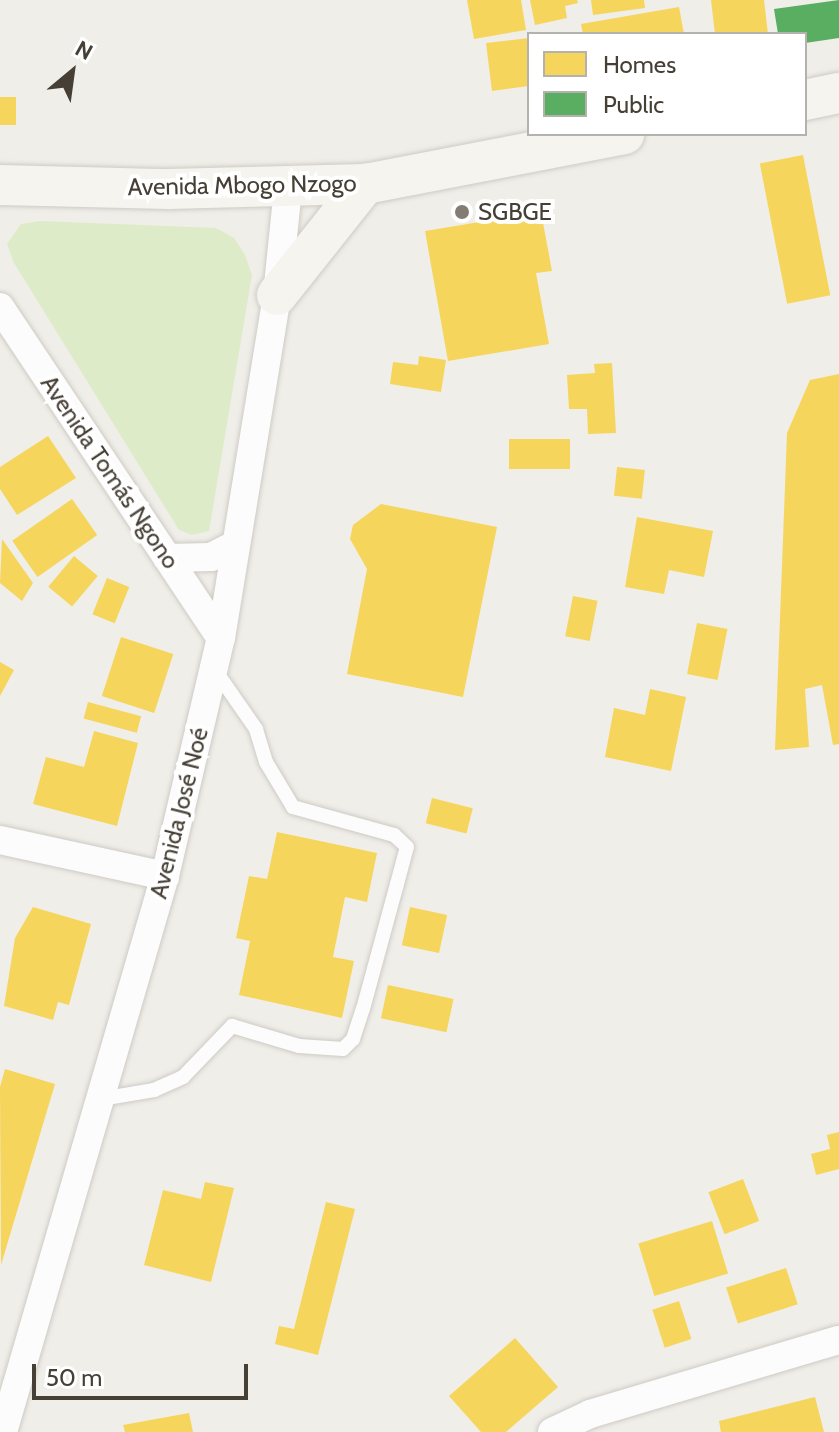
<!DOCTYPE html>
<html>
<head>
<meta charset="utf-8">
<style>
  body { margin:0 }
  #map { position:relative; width:839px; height:1432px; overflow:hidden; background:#f0eee8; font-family:Cabin,sans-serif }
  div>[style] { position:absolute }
  .green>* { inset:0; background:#deebc8 }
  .homes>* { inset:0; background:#f6d55c; transform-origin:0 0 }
  .public>* { inset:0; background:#5aae61 }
  .roads { filter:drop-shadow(0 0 2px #cecbc6) drop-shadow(0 0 2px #cecbc6) }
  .lane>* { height:14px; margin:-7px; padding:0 7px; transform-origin:7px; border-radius:7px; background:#fdfcfc }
  .street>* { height:28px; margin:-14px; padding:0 14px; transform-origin:14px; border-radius:14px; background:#fdfcfc }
  .secondary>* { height:40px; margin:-20px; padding:0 20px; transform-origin:20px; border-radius:20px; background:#f6f4ee }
  .dots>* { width:22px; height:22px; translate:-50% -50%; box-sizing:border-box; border:4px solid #fff; border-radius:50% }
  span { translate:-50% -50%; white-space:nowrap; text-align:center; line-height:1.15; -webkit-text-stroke:8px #fff; paint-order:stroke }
  .street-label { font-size:24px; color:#463f35 }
  .poi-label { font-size:24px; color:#463f35 }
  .left { translate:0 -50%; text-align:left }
  .legend { position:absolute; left:527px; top:32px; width:280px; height:104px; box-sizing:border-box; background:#fff; border:2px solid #b5b2ae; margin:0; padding:10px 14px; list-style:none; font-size:24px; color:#463f35 }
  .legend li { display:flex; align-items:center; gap:16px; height:40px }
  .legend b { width:40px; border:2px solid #b5b2ae }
  .north { position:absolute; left:32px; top:32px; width:80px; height:80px; -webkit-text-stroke:6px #fff; paint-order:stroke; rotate:29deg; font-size:22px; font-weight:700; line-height:32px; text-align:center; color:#463f35 }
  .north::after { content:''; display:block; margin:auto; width:28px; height:36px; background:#463f35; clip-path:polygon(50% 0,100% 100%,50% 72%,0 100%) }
  .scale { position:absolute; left:32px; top:1364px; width:216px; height:36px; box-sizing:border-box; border:4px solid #463f35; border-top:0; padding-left:10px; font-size:24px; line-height:28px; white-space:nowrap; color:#463f35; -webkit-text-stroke:6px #fff; paint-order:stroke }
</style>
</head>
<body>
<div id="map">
  <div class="green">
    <i style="clip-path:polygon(41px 221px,216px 228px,234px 238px,245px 255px,252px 275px,209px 531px,192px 535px,179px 530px,14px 263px,7px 244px,21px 224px)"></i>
  </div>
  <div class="homes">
    <i style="clip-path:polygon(467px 0,521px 0,526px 30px,474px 39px)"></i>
    <i style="clip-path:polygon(530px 0,577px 0,578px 3px,565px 6px,567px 18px,535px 25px)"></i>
    <i style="clip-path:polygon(591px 0,644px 0,645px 8px,593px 15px)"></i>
    <i style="clip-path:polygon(711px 0,764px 0,768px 34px,715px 34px)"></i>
    <i style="clip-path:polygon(679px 7px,684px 34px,583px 34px,581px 24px)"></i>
    <i style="clip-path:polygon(529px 38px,529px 86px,492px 91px,486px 43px)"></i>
    <i style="left:0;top:97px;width:16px;height:28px"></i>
    <i style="left:803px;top:155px;width:143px;height:44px;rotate:79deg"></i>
    <i style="clip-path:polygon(541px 212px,552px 271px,536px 273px,549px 344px,448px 361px,425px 231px)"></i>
    <i style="clip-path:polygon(419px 356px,446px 360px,441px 392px,390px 384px,393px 362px,418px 365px)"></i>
    <i style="clip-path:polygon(612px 363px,616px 433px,588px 434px,587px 409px,569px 409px,567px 375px,595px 373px,594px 364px)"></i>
    <i style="clip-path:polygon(839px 374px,839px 744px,833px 745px,822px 685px,805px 689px,809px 747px,775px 750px,787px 433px,810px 380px)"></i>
    <i style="clip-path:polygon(48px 436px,76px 478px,17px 515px,0 489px,0 467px)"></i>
    <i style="left:509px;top:439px;width:61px;height:30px"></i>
    <i style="left:617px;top:467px;width:28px;height:29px;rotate:6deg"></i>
    <i style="left:72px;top:499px;width:44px;height:73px;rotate:55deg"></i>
    <i style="clip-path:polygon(381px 504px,497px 527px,463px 697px,347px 674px,367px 569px,350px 539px,353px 525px)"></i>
    <i style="clip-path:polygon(637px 517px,713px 531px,704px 577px,669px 570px,664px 594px,625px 587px)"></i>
    <i style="clip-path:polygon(2px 539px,33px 583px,22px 601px,0 583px)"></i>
    <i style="left:74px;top:556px;width:31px;height:40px;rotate:40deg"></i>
    <i style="left:107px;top:578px;width:24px;height:39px;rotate:22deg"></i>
    <i style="left:573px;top:596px;width:25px;height:41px;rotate:11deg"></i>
    <i style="left:697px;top:623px;width:31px;height:52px;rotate:11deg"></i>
    <i style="left:121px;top:637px;width:55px;height:62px;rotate:18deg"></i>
    <i style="clip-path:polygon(0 662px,14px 670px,0 696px)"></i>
    <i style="clip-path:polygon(650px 689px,686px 697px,671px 771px,605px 757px,614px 708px,645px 715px)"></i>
    <i style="left:88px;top:702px;width:55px;height:17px;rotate:15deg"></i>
    <i style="clip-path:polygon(94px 731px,138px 743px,117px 826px,33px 804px,46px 757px,84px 767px)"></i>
    <i style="left:432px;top:798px;width:42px;height:26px;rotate:14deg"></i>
    <i style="clip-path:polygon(277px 832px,377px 853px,367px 902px,345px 897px,333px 957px,354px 961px,342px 1018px,239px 995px,250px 941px,236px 938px,249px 876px,267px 879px)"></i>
    <i style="clip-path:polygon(33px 907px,91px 924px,69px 1005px,58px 1002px,53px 1020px,4px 1006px,15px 938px)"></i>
    <i style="left:410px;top:907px;width:38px;height:39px;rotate:12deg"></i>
    <i style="left:388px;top:985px;width:67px;height:34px;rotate:12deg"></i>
    <i style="clip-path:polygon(5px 1069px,55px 1084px,1px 1265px,0 1087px)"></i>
    <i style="clip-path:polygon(839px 1132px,839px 1169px,816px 1175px,811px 1154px,830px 1149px,827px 1135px)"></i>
    <i style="left:743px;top:1179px;width:45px;height:37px;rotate:69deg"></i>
    <i style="clip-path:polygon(205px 1182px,234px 1188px,211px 1282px,144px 1265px,163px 1190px,201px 1199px)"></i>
    <i style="clip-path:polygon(326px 1202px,355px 1209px,318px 1355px,275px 1344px,279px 1326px,294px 1329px)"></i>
    <i style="left:712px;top:1221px;width:55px;height:77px;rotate:73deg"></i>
    <i style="left:786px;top:1268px;width:38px;height:63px;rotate:72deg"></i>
    <i style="left:679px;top:1301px;width:40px;height:28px;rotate:72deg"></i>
    <i style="clip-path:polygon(515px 1338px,558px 1387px,506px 1432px,481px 1432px,449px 1396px)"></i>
    <i style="clip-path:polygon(815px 1397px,824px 1432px,721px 1432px,719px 1421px)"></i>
    <i style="clip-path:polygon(189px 1413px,193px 1432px,125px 1432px,123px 1425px)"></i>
  </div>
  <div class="public">
    <i style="clip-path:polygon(839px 0,839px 38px,805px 43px,805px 34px,778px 34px,774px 9px)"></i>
  </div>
  <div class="roads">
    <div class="lane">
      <i style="left:101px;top:1099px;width:54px;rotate:-9.6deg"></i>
      <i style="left:154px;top:1090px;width:32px;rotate:-24deg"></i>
      <i style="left:183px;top:1077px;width:71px;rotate:-46.1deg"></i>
      <i style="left:232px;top:1026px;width:70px;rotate:16.6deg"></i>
      <i style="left:299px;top:1046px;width:44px;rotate:3.9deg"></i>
      <i style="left:343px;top:1049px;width:14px;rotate:-45deg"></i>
      <i style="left:353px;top:1039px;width:32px;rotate:-72deg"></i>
      <i style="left:363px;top:1009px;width:130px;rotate:-74.8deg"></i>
      <i style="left:397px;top:884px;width:38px;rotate:-75deg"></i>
      <i style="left:407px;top:847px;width:18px;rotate:-137deg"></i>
      <i style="left:394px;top:835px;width:105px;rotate:-164.5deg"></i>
      <i style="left:293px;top:807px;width:52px;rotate:-121deg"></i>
      <i style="left:266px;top:762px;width:34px;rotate:-107deg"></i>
      <i style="left:256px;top:729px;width:72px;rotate:-124.8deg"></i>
    </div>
    <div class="street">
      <i style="left:0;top:307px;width:398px;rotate:56.3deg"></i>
      <i style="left:167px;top:558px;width:44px;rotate:-1.3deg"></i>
      <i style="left:211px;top:557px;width:28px;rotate:-27deg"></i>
      <i style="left:0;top:840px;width:169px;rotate:12.3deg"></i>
      <i style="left:3px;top:1432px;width:579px;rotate:-73.76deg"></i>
      <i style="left:165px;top:876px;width:244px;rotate:-76.8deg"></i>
      <i style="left:221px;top:638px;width:348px;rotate:-80.7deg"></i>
      <i style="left:277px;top:295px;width:108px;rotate:-84.1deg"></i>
      <i style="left:552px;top:1432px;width:42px;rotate:-25.3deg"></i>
      <i style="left:590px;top:1414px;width:260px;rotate:-16.6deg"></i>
    </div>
    <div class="secondary">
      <i style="left:805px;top:100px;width:35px;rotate:-12deg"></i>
      <i style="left:0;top:185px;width:169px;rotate:1.4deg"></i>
      <i style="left:169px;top:189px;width:196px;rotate:-1.5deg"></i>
      <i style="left:365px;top:184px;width:264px;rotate:-10.9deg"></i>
      <i style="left:277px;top:295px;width:142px;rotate:-51.6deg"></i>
    </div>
  </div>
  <div class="dots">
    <i style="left:462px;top:212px;background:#827c74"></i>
  </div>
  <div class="street-label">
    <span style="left:242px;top:185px;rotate:-1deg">Avenida Mbogo Nzogo</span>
    <span style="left:110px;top:472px;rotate:56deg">Avenida Tomás Ngono</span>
    <span style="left:179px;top:813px;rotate:-76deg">Avenida José Noé</span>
  </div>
  <div class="poi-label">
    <span class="left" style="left:478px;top:212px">SGBGE</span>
  </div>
  <ul class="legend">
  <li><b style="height:22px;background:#f6d55c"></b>Homes</li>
  <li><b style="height:22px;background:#5aae61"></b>Public</li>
  </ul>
  <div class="north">N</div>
  <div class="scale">50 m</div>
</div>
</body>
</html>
